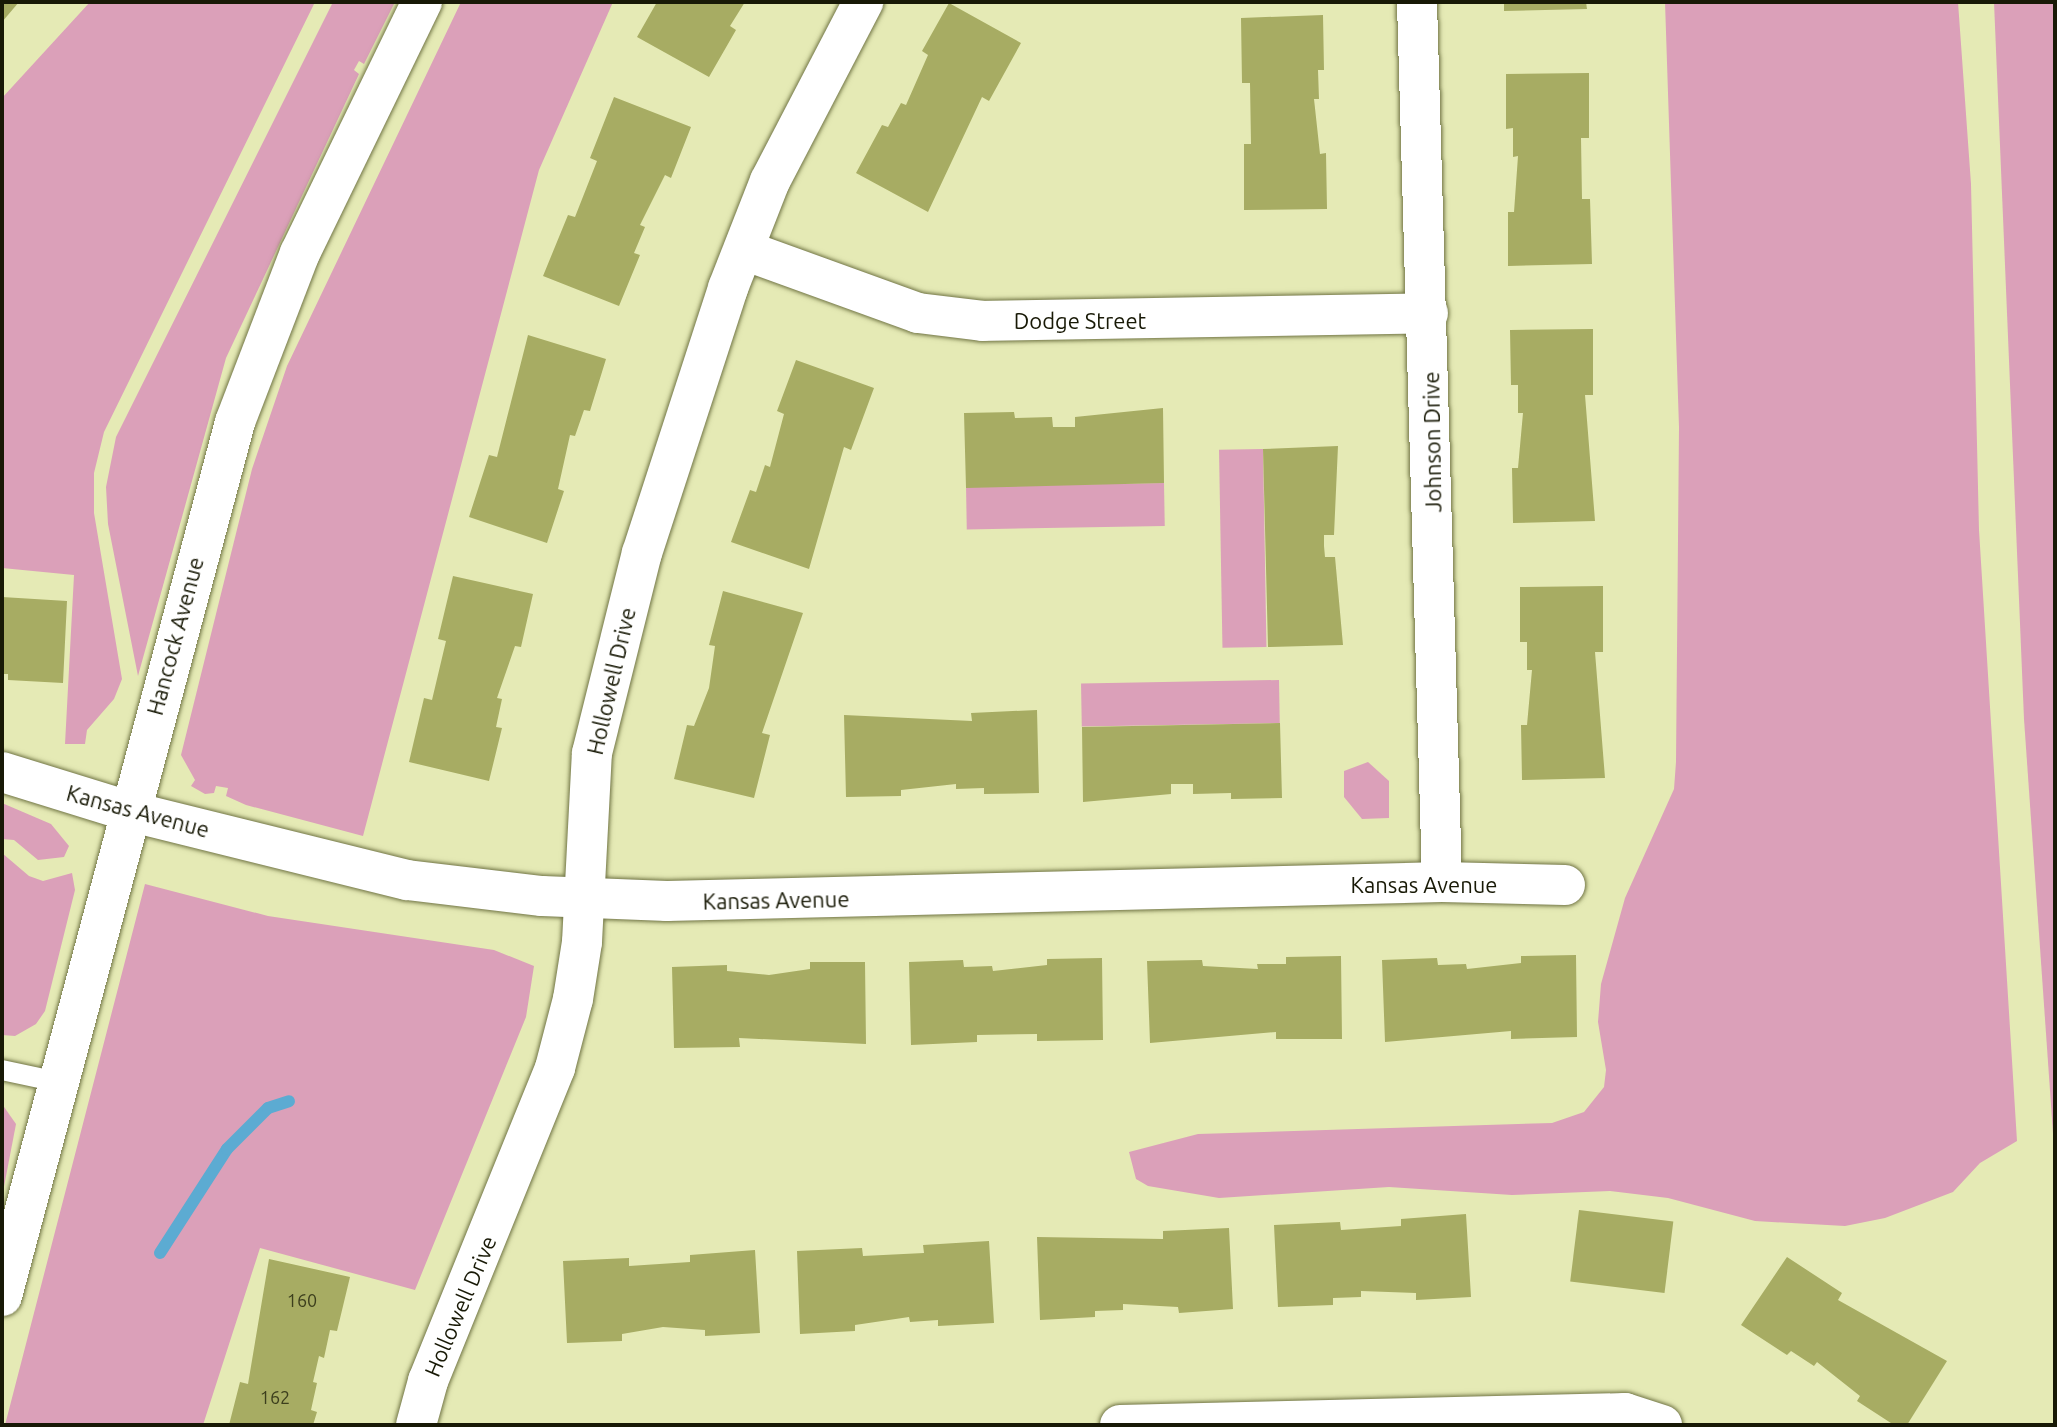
<!DOCTYPE html>
<html>
<head>
<meta charset="utf-8">
<style>
  body { margin:0 }
  #map { position:relative; width:2057px; height:1427px; overflow:hidden; background:#e5eab5; font-family:Ubuntu,sans-serif }
  div>[style] { position:absolute }
  .green>* { inset:0; background:#dba0b9; transform-origin:0 0 }
  .stream>* { height:12px; margin:-6px; padding:0 6px; transform-origin:6px; border-radius:6px; background:#5cabd2 }
  .building>* { inset:0; background:#a7ac63; transform-origin:0 0 }
  .roads { filter:drop-shadow(0 0 2px #717545) drop-shadow(0 0 2px #717545) }
  .service>* { height:20px; margin:-10px; padding:0 10px; transform-origin:10px; border-radius:10px; background:#fff }
  .minor>* { height:40px; margin:-20px; padding:0 20px; transform-origin:20px; border-radius:20px; background:#fff }
  span { translate:-50% -50%; white-space:nowrap; text-align:center; line-height:1.15; -webkit-text-stroke:8px #fff; paint-order:stroke }
  .number-label { font-size:18px; color:#3c3e1d }
  .number-label span { -webkit-text-stroke-width:0 }
  .street-label { font-size:22px; color:#181906 }
  .frame { position:absolute; inset:0; border:4px solid #181906; pointer-events:none }
</style>
</head>
<body>
<div id="map">
  <div class="green">
    <i style="clip-path:polygon(90px 2px,315px 2px,104px 432px,94px 473px,94px 513px,122px 679px,114px 699px,87px 730px,85px 744px,65px 744px,74px 575px,2px 568px,2px 98px)"></i>
    <i style="clip-path:polygon(333px 2px,395px 2px,364px 64px,359px 61px,354px 70px,359px 74px,226px 358px,138px 676px,108px 524px,106px 487px,116px 437px)"></i>
    <i style="clip-path:polygon(461px 2px,613px 2px,539px 170px,363px 836px,246px 805px,226px 796px,228px 788px,216px 786px,214px 793px,205px 794px,191px 786px,195px 780px,181px 755px,252px 469px,287px 366px)"></i>
    <i style="clip-path:polygon(1665px 2px,1958px 2px,1971px 184px,1979px 530px,2017px 1141px,1980px 1163px,1953px 1192px,1885px 1218px,1845px 1226px,1755px 1221px,1668px 1198px,1610px 1191px,1512px 1195px,1389px 1187px,1219px 1198px,1148px 1186px,1136px 1179px,1129px 1152px,1198px 1134px,1552px 1123px,1584px 1112px,1604px 1087px,1606px 1070px,1598px 1022px,1601px 984px,1625px 898px,1674px 789px,1676px 762px,1679px 427px)"></i>
    <i style="clip-path:polygon(1994px 2px,2055px 2px,2055px 1162px,2024px 719px)"></i>
    <i style="left:1263px;top:449px;width:198px;height:44px;rotate:89deg"></i>
    <i style="left:1164px;top:483px;width:43px;height:198px;rotate:89deg"></i>
    <i style="left:1279px;top:680px;width:43px;height:198px;rotate:89deg"></i>
    <i style="clip-path:polygon(1368px 762px,1389px 781px,1389px 818px,1362px 819px,1344px 797px,1344px 771px)"></i>
    <i style="clip-path:polygon(2px 803px,51px 824px,69px 846px,64px 857px,38px 860px,14px 840px,2px 839px)"></i>
    <i style="clip-path:polygon(2px 853px,29px 876px,43px 881px,72px 873px,75px 890px,45px 1011px,36px 1024px,15px 1036px,2px 1035px)"></i>
    <i style="clip-path:polygon(145px 884px,268px 916px,494px 950px,534px 966px,526px 1017px,415px 1290px,260px 1248px,203px 1425px,5px 1425px)"></i>
    <i style="clip-path:polygon(2px 1104px,16px 1124px,2px 1197px)"></i>
  </div>
  <div class="stream">
    <i style="left:160px;top:1253px;width:124px;rotate:-57.2deg"></i>
    <i style="left:227px;top:1149px;width:58px;rotate:-45deg"></i>
    <i style="left:268px;top:1108px;width:22px;rotate:-18deg"></i>
  </div>
  <div class="building">
    <i style="clip-path:polygon(2px 2px,19px 2px,2px 22px)"></i>
    <i style="clip-path:polygon(657px 2px,745px 2px,730px 26px,736px 30px,709px 77px,637px 37px)"></i>
    <i style="clip-path:polygon(1504px 2px,1586px 2px,1587px 9px,1504px 11px)"></i>
    <i style="clip-path:polygon(949px 3px,1021px 43px,989px 101px,982px 97px,928px 212px,856px 173px,882px 125px,888px 127px,901px 103px,906px 105px,928px 55px,922px 51px)"></i>
    <i style="clip-path:polygon(1323px 15px,1324px 70px,1318px 70px,1319px 99px,1314px 99px,1320px 154px,1326px 153px,1327px 209px,1244px 210px,1244px 144px,1251px 144px,1250px 83px,1242px 83px,1241px 18px)"></i>
    <i style="clip-path:polygon(1589px 73px,1589px 138px,1581px 138px,1582px 199px,1590px 199px,1592px 264px,1508px 266px,1508px 212px,1514px 212px,1518px 156px,1513px 157px,1513px 128px,1506px 129px,1506px 74px)"></i>
    <i style="clip-path:polygon(614px 97px,691px 127px,671px 178px,665px 175px,640px 225px,645px 227px,634px 253px,640px 255px,619px 306px,543px 276px,568px 215px,575px 217px,597px 161px,590px 158px)"></i>
    <i style="clip-path:polygon(1593px 329px,1593px 395px,1585px 395px,1595px 521px,1513px 523px,1512px 468px,1518px 468px,1523px 413px,1518px 413px,1518px 385px,1511px 385px,1510px 330px)"></i>
    <i style="clip-path:polygon(528px 335px,606px 359px,590px 411px,584px 410px,575px 436px,570px 435px,558px 489px,564px 491px,547px 543px,469px 517px,489px 455px,497px 457px)"></i>
    <i style="clip-path:polygon(796px 360px,874px 388px,851px 450px,844px 447px,809px 569px,731px 542px,750px 490px,756px 492px,765px 465px,770px 467px,784px 414px,777px 411px)"></i>
    <i style="clip-path:polygon(1163px 408px,1164px 483px,966px 488px,964px 413px,1014px 412px,1015px 418px,1052px 417px,1053px 427px,1075px 427px,1075px 417px)"></i>
    <i style="clip-path:polygon(1338px 446px,1334px 535px,1324px 535px,1324px 546px,1325px 557px,1335px 557px,1343px 645px,1268px 647px,1263px 449px)"></i>
    <i style="clip-path:polygon(453px 576px,533px 594px,521px 647px,515px 646px,497px 698px,502px 699px,496px 727px,502px 728px,489px 781px,409px 762px,424px 698px,432px 700px,446px 641px,438px 639px)"></i>
    <i style="clip-path:polygon(1603px 586px,1603px 652px,1595px 652px,1605px 778px,1522px 780px,1521px 725px,1527px 725px,1532px 670px,1527px 670px,1527px 642px,1520px 642px,1520px 587px)"></i>
    <i style="clip-path:polygon(723px 591px,803px 613px,762px 733px,770px 735px,754px 798px,674px 779px,687px 725px,694px 726px,709px 688px,715px 646px,709px 645px)"></i>
    <i style="clip-path:polygon(2px 597px,67px 601px,63px 683px,8px 680px,8px 674px,2px 674px)"></i>
    <i style="clip-path:polygon(1037px 710px,1039px 793px,984px 794px,984px 788px,956px 789px,956px 784px,901px 790px,901px 796px,846px 797px,844px 715px,972px 721px,971px 713px)"></i>
    <i style="clip-path:polygon(1280px 723px,1282px 798px,1231px 799px,1231px 793px,1193px 794px,1193px 784px,1171px 784px,1171px 794px,1083px 802px,1082px 727px)"></i>
    <i style="clip-path:polygon(1576px 955px,1577px 1037px,1511px 1039px,1511px 1031px,1385px 1042px,1382px 960px,1437px 958px,1438px 965px,1466px 964px,1467px 969px,1521px 963px,1521px 956px)"></i>
    <i style="clip-path:polygon(1341px 956px,1342px 1039px,1276px 1039px,1276px 1032px,1150px 1043px,1147px 961px,1202px 960px,1203px 966px,1258px 969px,1257px 964px,1286px 964px,1286px 957px)"></i>
    <i style="clip-path:polygon(1102px 958px,1103px 1040px,1037px 1041px,1037px 1034px,977px 1035px,977px 1042px,911px 1045px,909px 962px,963px 960px,964px 967px,992px 966px,993px 971px,1047px 965px,1047px 959px)"></i>
    <i style="clip-path:polygon(810px 962px,865px 962px,866px 1044px,739px 1038px,740px 1047px,674px 1048px,672px 967px,727px 965px,727px 971px,769px 975px,810px 969px)"></i>
    <i style="left:1579px;top:1210px;width:95px;height:72px;rotate:7deg"></i>
    <i style="clip-path:polygon(1466px 1214px,1471px 1297px,1416px 1300px,1416px 1293px,1361px 1291px,1361px 1297px,1333px 1298px,1333px 1305px,1278px 1307px,1274px 1225px,1340px 1222px,1341px 1230px,1401px 1226px,1401px 1219px)"></i>
    <i style="clip-path:polygon(1229px 1228px,1233px 1309px,1179px 1313px,1178px 1307px,1123px 1304px,1123px 1310px,1095px 1311px,1095px 1317px,1040px 1320px,1037px 1237px,1163px 1239px,1163px 1231px)"></i>
    <i style="clip-path:polygon(989px 1241px,994px 1323px,938px 1326px,938px 1320px,910px 1322px,909px 1317px,855px 1325px,855px 1331px,800px 1334px,797px 1251px,862px 1248px,863px 1256px,924px 1253px,923px 1245px)"></i>
    <i style="clip-path:polygon(755px 1250px,760px 1333px,705px 1336px,705px 1330px,663px 1327px,622px 1334px,622px 1341px,567px 1343px,563px 1261px,629px 1258px,629px 1266px,690px 1262px,690px 1255px)"></i>
    <i style="clip-path:polygon(1787px 1257px,1842px 1293px,1838px 1300px,1947px 1361px,1907px 1425px,1894px 1425px,1857px 1401px,1860px 1396px,1817px 1362px,1814px 1366px,1791px 1351px,1787px 1355px,1741px 1325px)"></i>
    <i style="clip-path:polygon(269px 1259px,350px 1277px,337px 1331px,330px 1330px,324px 1358px,319px 1356px,313px 1382px,317px 1383px,311px 1410px,317px 1412px,313px 1425px,229px 1425px,240px 1382px,248px 1384px)"></i>
  </div>
  <div class="roads">
    <div class="service">
      <i style="left:2px;top:1070px;width:57px;rotate:12.1deg"></i>
    </div>
    <div class="minor">
      <i style="left:1417px;top:2px;width:880px;rotate:88.37deg"></i>
      <i style="left:744px;top:250px;width:185px;rotate:19.9deg"></i>
      <i style="left:918px;top:313px;width:65px;rotate:7deg"></i>
      <i style="left:983px;top:321px;width:445px;rotate:-1deg"></i>
      <i style="left:2px;top:772px;width:132px;rotate:17.2deg"></i>
      <i style="left:128px;top:811px;width:287px;rotate:13.9deg"></i>
      <i style="left:407px;top:880px;width:136px;rotate:6.8deg"></i>
      <i style="left:542px;top:896px;width:125px;rotate:2.3deg"></i>
      <i style="left:667px;top:901px;width:775px;rotate:-1.4deg"></i>
      <i style="left:1442px;top:882px;width:123px;rotate:1.4deg"></i>
      <i style="left:2px;top:1296px;width:905px;rotate:-75.07deg"></i>
      <i style="left:235px;top:422px;width:181px;rotate:-69deg"></i>
      <i style="left:300px;top:253px;width:279px;rotate:-64.1deg"></i>
      <i style="left:416px;top:1425px;width:46px;rotate:-74.7deg"></i>
      <i style="left:428px;top:1381px;width:338px;rotate:-67.9deg"></i>
      <i style="left:555px;top:1068px;width:71px;rotate:-75.4deg"></i>
      <i style="left:573px;top:999px;width:58px;rotate:-81deg"></i>
      <i style="left:582px;top:942px;width:189px;rotate:-87deg"></i>
      <i style="left:592px;top:753px;width:206px;rotate:-76deg"></i>
      <i style="left:642px;top:553px;width:279px;rotate:-72deg"></i>
      <i style="left:728px;top:288px;width:115px;rotate:-68.6deg"></i>
      <i style="left:770px;top:181px;width:202px;rotate:-62.5deg"></i>
      <i style="left:1120px;top:1425px;width:505px;rotate:-1.36deg"></i>
      <i style="left:1625px;top:1413px;width:39px;rotate:18deg"></i>
    </div>
  </div>
  <div class="number-label">
    <span style="left:302px;top:1300px">160</span>
    <span style="left:275px;top:1397px">162</span>
  </div>
  <div class="street-label">
    <span style="left:1080px;top:321px">Dodge Street</span>
    <span style="left:1432px;top:442px;rotate:-91deg">Johnson Drive</span>
    <span style="left:175px;top:636px;rotate:-75deg">Hancock Avenue</span>
    <span style="left:611px;top:681px;rotate:-77deg">Hollowell Drive</span>
    <span style="left:138px;top:811px;rotate:15deg">Kansas Avenue</span>
    <span style="left:1424px;top:885px">Kansas Avenue</span>
    <span style="left:776px;top:900px;rotate:-1deg">Kansas Avenue</span>
    <span style="left:460px;top:1306px;rotate:-67deg">Hollowell Drive</span>
  </div>
  <div class="frame"></div>
</div>
</body>
</html>
